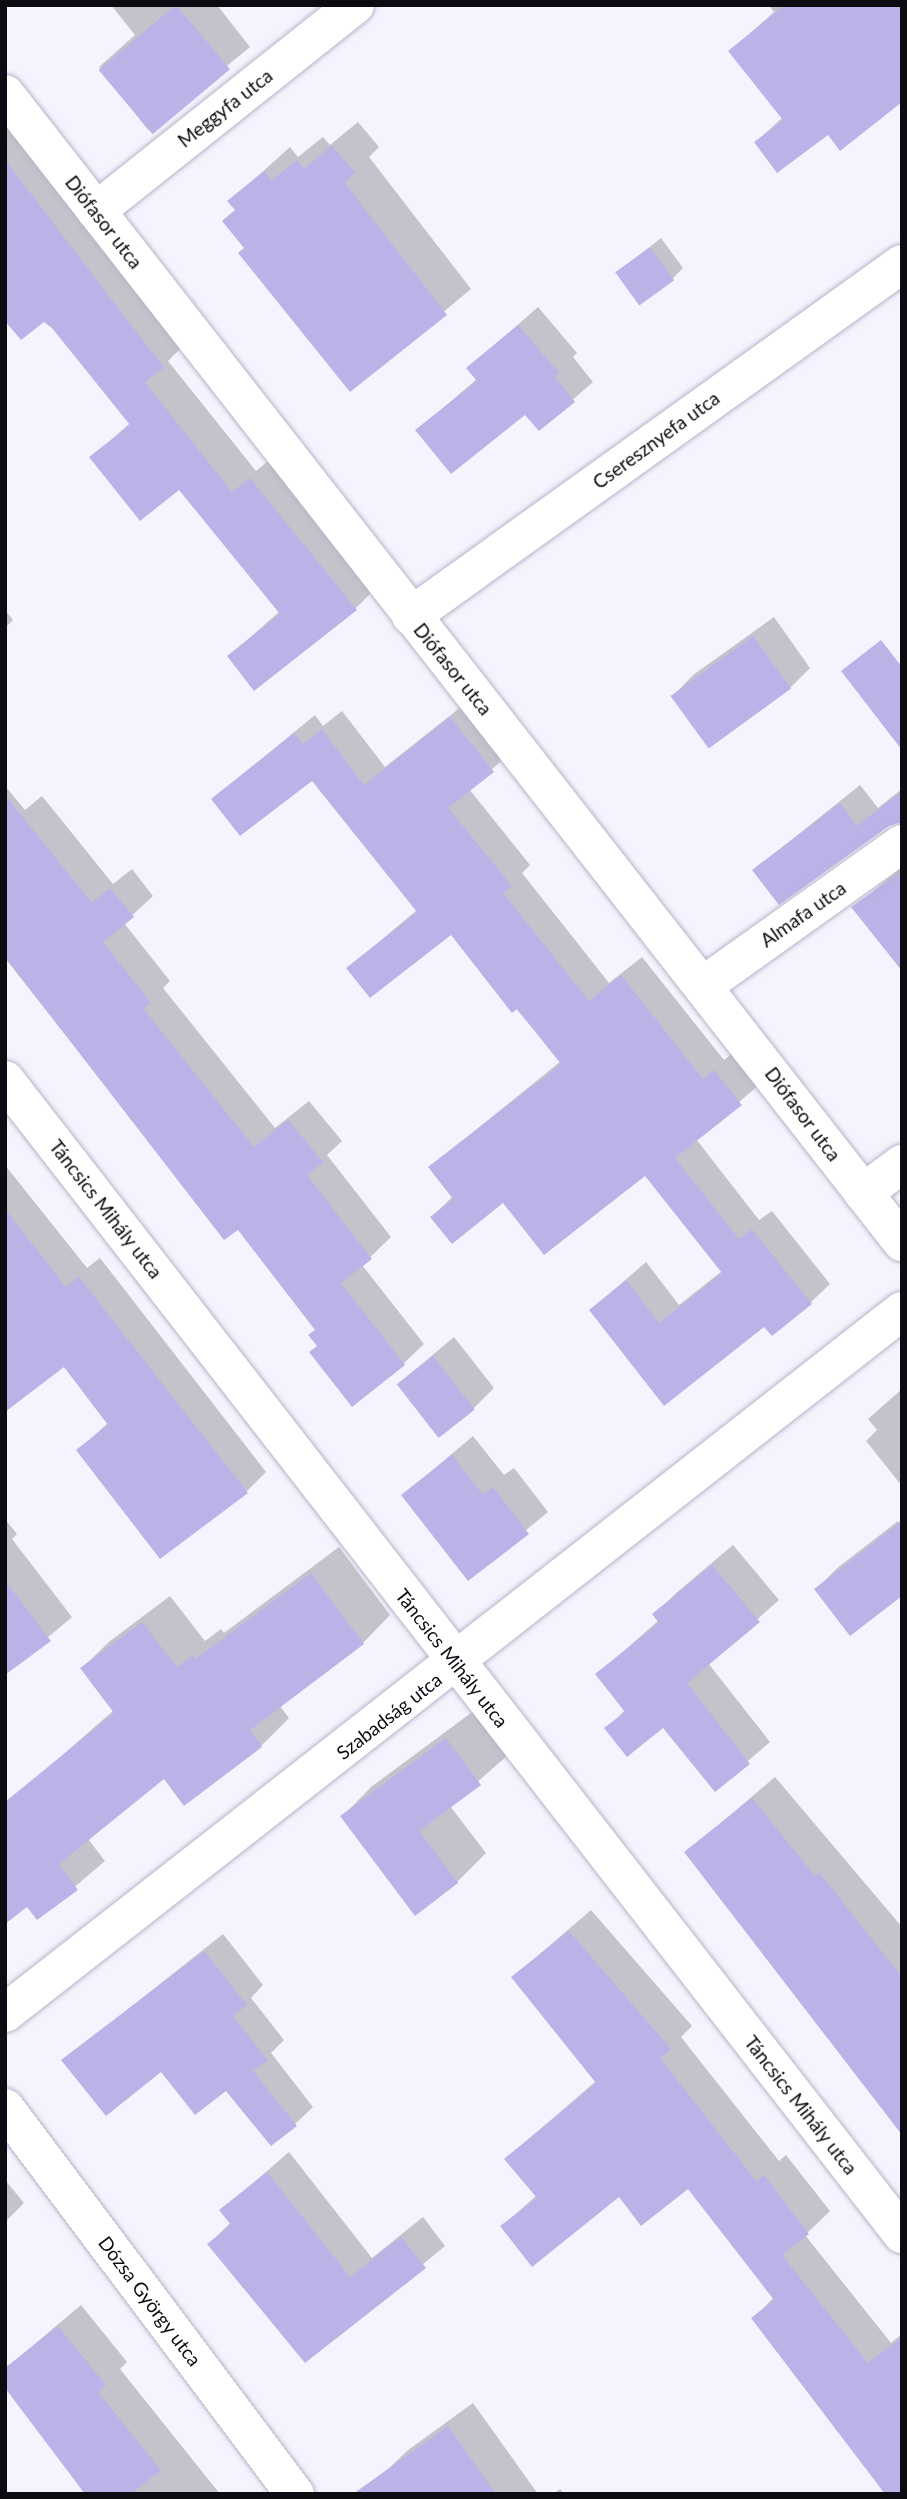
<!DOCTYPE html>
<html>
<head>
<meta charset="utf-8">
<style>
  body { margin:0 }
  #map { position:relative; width:907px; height:2499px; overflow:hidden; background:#f5f3fd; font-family:Lato,sans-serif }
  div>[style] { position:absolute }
  .shadow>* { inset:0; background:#0003 }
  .building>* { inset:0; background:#bbb3e7; transform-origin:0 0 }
  .roads { filter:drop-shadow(0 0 2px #b7b4cb) drop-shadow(0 0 2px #b7b4cb) }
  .minor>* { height:38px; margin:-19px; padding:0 19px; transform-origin:19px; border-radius:19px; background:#fff }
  span { translate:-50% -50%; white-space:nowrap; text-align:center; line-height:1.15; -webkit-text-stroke:6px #fff; paint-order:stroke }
  .street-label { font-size:19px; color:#0c0b12 }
  .frame { position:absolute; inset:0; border:7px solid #0c0b12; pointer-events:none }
</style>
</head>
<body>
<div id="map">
  <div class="shadow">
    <i style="clip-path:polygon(111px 5px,217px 5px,250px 47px,148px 130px,99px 67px,135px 35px)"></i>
    <i style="clip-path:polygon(769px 5px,902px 5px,828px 133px,756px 142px,783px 117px,730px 51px,774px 12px)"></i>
    <i style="clip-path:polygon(5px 121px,185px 344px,168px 361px,256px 471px,273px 457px,378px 586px,355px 609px,229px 656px,280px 611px,180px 487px,91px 458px,130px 423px,45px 319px,5px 318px)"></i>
    <i style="clip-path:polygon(358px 122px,379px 147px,369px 157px,471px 289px,350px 390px,246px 247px,236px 209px,230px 201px,290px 147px,298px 157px,323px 137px,330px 145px)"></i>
    <i style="clip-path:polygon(661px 238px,683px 268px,672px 279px,618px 272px)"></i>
    <i style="clip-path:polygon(538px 307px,577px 353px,573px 357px,593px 382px,539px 429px,525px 412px,417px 430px,477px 379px,469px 368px)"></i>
    <i style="clip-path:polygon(5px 610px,13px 620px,5px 628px)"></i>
    <i style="clip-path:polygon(774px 617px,810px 668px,790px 688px,673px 696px,693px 675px)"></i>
    <i style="clip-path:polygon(471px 699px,513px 751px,469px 789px,530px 865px,522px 873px,609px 983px,642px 957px,724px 1060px,734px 1052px,760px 1084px,696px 1139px,759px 1220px,772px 1211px,830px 1284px,810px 1303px,765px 1324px,665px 1404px,591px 1310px,646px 1262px,679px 1305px,722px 1271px,645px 1173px,432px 1217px,453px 1196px,430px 1167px,561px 1061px,451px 933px,348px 968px,417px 910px,312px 778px,213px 799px,315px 715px,323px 726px,342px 711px,385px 767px)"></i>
    <i style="clip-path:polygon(860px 785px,878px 808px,902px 789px,902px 821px,754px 870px)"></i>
    <i style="clip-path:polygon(5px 786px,25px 810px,42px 796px,113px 884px,132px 869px,153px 896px,124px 923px,170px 981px,163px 988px,275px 1128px,309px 1101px,342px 1141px,327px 1155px,391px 1237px,362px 1265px,424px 1344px,403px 1364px,316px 1329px,238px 1227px,225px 1238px,5px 958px)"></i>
    <i style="clip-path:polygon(902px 867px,902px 969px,854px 907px)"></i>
    <i style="clip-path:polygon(5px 1165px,87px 1268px,100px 1258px,266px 1472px,247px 1491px,78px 1450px,109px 1422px,65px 1365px,5px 1408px)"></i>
    <i style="clip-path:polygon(454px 1337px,494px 1388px,474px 1408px,398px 1384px)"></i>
    <i style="clip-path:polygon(902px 1389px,902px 1486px,866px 1441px,877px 1430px,868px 1419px)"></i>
    <i style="clip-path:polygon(473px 1436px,504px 1475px,514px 1468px,548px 1512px,468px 1578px,403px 1495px)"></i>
    <i style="clip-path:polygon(5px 1519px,17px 1534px,12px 1539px,72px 1617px,15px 1665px,5px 1653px)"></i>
    <i style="clip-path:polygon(898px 1521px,902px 1526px,816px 1590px,836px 1569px)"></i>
    <i style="clip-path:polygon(733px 1545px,779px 1600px,708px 1663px,770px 1742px,715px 1789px,663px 1725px,607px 1728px,626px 1709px,598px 1674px,659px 1620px,655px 1615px,675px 1594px)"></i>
    <i style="clip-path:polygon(339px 1547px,390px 1615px,363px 1643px,279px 1705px,289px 1718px,261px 1746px,185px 1803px,164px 1777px,88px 1839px,105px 1861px,38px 1918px,34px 1780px,114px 1710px,82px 1668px,110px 1641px,170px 1596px,205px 1641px,221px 1629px,224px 1633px)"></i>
    <i style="clip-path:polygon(475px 1710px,508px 1755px,450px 1806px,486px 1853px,457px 1882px,343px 1816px,371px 1787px)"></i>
    <i style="clip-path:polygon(775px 1777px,902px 1927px,902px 2132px,687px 1852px)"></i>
    <i style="clip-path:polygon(591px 1910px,692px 2026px,681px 2037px,779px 2161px,786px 2155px,830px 2211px,805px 2235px,891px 2343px,902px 2334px,902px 2494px,753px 2319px,774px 2297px,689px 2187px,620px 2195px,502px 2226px,537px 2195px,506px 2159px,596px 2081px,513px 1977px)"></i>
    <i style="clip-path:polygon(223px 1934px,263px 1985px,251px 1998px,284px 2040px,271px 2053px,313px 2107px,295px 2124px,226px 2089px,161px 2070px,64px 2060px)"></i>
    <i style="clip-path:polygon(289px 2152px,372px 2258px,423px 2217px,445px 2246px,305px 2361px,209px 2244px,231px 2222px,222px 2210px)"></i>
    <i style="clip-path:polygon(5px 2180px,24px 2203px,5px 2222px)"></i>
    <i style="clip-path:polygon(81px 2305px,127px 2362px,120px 2369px,220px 2494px,86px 2494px,5px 2369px)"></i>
    <i style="clip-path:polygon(473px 2403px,538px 2494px,397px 2494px,383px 2474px,408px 2450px)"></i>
    <i style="clip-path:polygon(560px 2489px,564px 2494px,553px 2494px)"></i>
  </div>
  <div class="building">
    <i style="left:176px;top:5px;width:84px;height:101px;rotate:50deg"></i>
    <i style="clip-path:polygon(785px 5px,902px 5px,902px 102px,840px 151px,828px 135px,777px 173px,754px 142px,783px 120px,728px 51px)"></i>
    <i style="clip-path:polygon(332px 145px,355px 173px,344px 182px,447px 315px,350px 392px,238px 253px,244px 248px,222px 221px,235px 210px,227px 201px,264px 171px,272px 180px,297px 160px,304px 169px)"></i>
    <i style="clip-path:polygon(5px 160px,164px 368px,145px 382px,232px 492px,250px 478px,357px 610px,254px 691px,227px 656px,280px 614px,179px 490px,140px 521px,89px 457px,130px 425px,52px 328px,44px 322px,21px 340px,5px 321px)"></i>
    <i style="left:650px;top:247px;width:41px;height:43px;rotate:54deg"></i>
    <i style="clip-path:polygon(518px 325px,559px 373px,555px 377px,575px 402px,539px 431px,525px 415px,451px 474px,415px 430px,477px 381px,466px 368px)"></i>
    <i style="left:753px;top:636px;width:65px;height:102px;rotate:54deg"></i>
    <i style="clip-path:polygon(881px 640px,902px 667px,902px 750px,841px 671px)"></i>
    <i style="clip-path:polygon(450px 717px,494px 772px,448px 808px,512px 886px,503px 893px,589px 1001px,621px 975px,703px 1079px,714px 1070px,742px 1105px,675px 1158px,739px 1239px,752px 1229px,812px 1304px,772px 1336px,764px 1327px,664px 1406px,589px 1310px,626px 1280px,659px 1323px,722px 1273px,645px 1176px,544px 1255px,503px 1203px,452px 1244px,430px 1217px,453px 1199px,428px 1167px,561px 1064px,517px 1009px,512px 1013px,451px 935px,370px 998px,346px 968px,417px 912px,312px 781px,240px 836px,211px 799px,294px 733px,303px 744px,322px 729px,364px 785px)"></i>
    <i style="clip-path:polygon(902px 791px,902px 822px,889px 826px,779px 905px,752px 870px,840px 803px,857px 826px)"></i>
    <i style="clip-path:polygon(5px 795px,92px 903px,110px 888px,134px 917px,103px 942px,151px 1003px,143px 1008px,254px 1147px,288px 1120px,323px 1162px,307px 1175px,372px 1259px,341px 1283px,405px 1365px,352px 1407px,309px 1352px,317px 1346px,308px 1335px,315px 1330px,238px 1230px,224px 1240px,5px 957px)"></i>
    <i style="clip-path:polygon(902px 871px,902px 971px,851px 907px)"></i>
    <i style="clip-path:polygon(5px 1209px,66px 1287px,79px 1277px,248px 1493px,160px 1559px,76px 1450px,108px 1425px,64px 1367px,5px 1412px)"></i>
    <i style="left:433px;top:1356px;width:68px;height:46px;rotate:52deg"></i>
    <i style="clip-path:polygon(452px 1455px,483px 1495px,493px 1487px,529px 1534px,468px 1581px,401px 1495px)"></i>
    <i style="clip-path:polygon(902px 1521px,902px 1596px,850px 1636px,814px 1589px)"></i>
    <i style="clip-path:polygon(712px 1565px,760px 1622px,687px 1683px,750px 1764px,715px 1792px,663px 1728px,627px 1757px,604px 1728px,625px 1712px,595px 1674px,659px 1623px,652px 1614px)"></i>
    <i style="clip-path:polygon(311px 1573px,364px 1644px,250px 1730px,262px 1747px,184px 1806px,164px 1779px,59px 1864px,78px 1890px,37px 1920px,27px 1907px,5px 1924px,5px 1802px,114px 1713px,80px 1668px,142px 1622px,177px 1667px,193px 1655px,196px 1659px)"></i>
    <i style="clip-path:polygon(5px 1581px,51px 1641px,5px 1675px)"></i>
    <i style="clip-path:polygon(446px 1738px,481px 1785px,419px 1831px,458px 1883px,415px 1916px,340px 1816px)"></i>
    <i style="clip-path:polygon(752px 1798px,815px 1876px,819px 1872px,902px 1977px,902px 2135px,684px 1852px)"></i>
    <i style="clip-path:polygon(569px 1931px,671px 2049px,660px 2058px,756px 2181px,764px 2175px,809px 2234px,782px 2255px,868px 2363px,902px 2337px,902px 2494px,885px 2494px,751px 2318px,774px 2300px,688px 2189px,641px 2226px,619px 2197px,532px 2267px,500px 2226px,537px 2198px,504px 2159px,596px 2083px,511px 1977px)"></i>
    <i style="clip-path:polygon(204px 1951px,247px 2005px,233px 2016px,268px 2060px,253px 2071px,297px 2126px,271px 2146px,226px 2091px,195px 2115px,161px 2072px,106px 2116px,61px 2060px)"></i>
    <i style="clip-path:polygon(267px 2172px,350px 2277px,401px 2237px,426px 2268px,305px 2363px,207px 2244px,231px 2225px,219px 2210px)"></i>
    <i style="clip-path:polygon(58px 2326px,106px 2385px,98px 2392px,161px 2470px,131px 2494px,85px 2494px,5px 2388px,5px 2368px)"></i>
    <i style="clip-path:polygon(448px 2426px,496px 2494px,353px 2494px)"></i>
  </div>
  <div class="roads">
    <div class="minor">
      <i style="left:5px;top:94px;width:1457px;rotate:52deg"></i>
      <i style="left:96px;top:211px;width:331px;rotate:-38.5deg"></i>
      <i style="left:411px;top:616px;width:604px;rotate:-35.64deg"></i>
      <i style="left:704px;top:985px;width:243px;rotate:-35.5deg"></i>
      <i style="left:5px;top:1080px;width:1462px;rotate:52.14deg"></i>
      <i style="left:863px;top:1193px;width:49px;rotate:-36.6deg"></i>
      <i style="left:5px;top:2013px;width:1139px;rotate:-38.05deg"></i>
      <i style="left:5px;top:2108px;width:483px;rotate:53.1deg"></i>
    </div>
  </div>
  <div class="street-label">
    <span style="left:225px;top:108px;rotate:-38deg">Meggyfa utca</span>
    <span style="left:104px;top:222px;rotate:52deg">Diófasor utca</span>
    <span style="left:656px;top:440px;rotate:-36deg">Cseresznyefa utca</span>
    <span style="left:453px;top:669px;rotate:51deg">Diófasor utca</span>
    <span style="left:803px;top:914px;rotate:-35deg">Almafa utca</span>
    <span style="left:803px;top:1114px;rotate:53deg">Diófasor utca</span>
    <span style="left:106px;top:1209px;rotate:52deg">Táncsics Mihály utca</span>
    <span style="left:452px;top:1658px;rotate:52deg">Táncsics Mihály utca</span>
    <span style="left:389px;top:1716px;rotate:-38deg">Szabadság utca</span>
    <span style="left:801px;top:2105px;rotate:52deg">Táncsics Mihály utca</span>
    <span style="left:150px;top:2301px;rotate:53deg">Dózsa György utca</span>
  </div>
  <div class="frame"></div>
</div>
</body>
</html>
